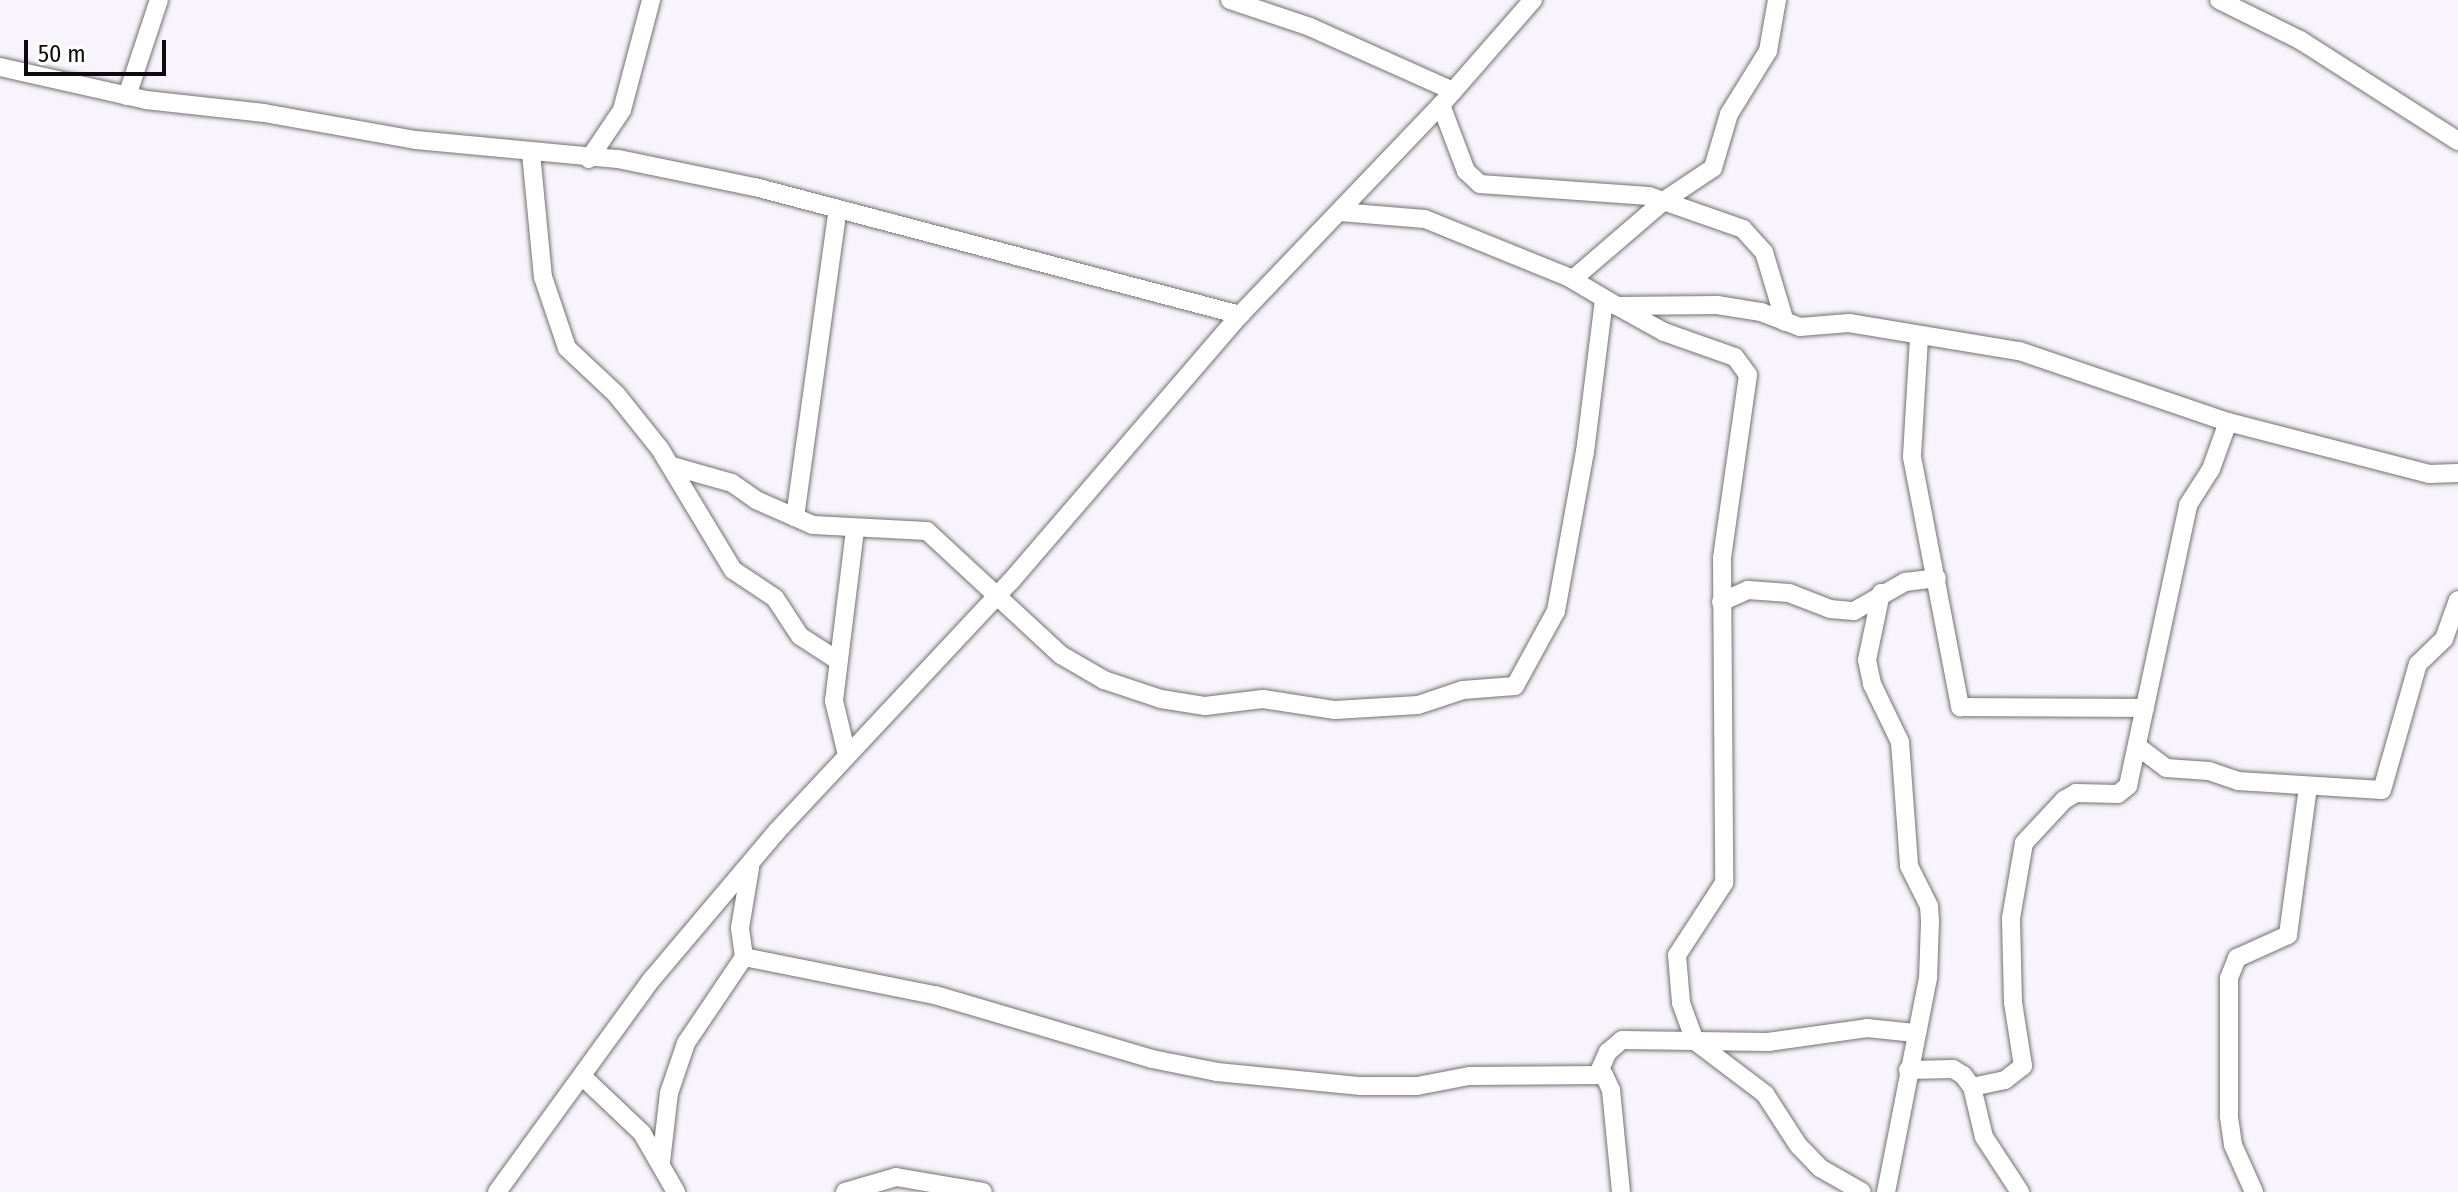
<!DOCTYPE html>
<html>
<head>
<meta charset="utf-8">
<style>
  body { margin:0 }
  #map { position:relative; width:2458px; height:1192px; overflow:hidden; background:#f8f4fb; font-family:"Fira Sans Condensed",sans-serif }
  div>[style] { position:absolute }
  .roads { filter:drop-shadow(0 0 2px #737076) drop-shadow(0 0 2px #737076) }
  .minor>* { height:18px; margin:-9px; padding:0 9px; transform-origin:9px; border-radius:9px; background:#fff }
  span { translate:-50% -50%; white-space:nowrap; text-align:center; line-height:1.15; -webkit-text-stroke:8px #fff; paint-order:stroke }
  .scale { position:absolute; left:24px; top:40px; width:142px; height:36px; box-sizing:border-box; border:4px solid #0c0b0d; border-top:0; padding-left:10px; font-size:24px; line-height:28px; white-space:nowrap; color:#0c0b0d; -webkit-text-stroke:6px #fff; paint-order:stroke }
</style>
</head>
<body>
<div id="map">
  <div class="roads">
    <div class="minor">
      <i style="left:1230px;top:0;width:84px;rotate:18.6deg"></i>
      <i style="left:1310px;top:27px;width:157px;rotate:24.1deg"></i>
      <i style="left:2219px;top:0;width:90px;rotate:26.3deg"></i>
      <i style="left:2300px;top:40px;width:188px;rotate:32.6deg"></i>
      <i style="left:0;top:67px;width:150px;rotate:12.7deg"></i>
      <i style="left:146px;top:100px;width:119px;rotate:6.3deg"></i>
      <i style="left:264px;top:113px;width:154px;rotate:10.1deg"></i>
      <i style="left:416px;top:140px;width:203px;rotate:5.4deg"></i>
      <i style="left:618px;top:159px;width:140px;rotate:11.6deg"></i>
      <i style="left:755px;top:187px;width:502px;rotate:14.78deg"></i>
      <i style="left:127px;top:96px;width:101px;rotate:-71.6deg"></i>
      <i style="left:1441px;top:105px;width:71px;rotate:69.3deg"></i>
      <i style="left:1466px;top:171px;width:19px;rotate:43deg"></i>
      <i style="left:1480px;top:184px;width:169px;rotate:4.1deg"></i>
      <i style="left:1649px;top:196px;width:100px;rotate:19.3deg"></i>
      <i style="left:1743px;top:229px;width:31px;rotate:48deg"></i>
      <i style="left:1764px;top:252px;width:73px;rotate:73.3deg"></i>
      <i style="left:531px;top:153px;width:125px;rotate:84.5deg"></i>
      <i style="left:543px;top:277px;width:75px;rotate:71.3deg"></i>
      <i style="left:567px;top:348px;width:67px;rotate:43.2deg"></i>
      <i style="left:616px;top:394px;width:70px;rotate:51.3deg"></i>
      <i style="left:660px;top:449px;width:141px;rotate:58.9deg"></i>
      <i style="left:733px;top:570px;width:50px;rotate:33.7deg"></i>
      <i style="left:775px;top:598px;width:45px;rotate:56.7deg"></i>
      <i style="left:800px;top:636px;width:44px;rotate:33deg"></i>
      <i style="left:589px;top:159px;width:59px;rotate:-56deg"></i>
      <i style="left:622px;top:110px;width:114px;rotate:-75.2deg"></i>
      <i style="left:1340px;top:212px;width:85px;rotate:4.7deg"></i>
      <i style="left:1425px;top:219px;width:154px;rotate:22.1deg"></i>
      <i style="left:1568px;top:277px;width:57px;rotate:30.6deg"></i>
      <i style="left:1617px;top:306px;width:100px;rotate:-0.6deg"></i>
      <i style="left:1717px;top:305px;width:45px;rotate:9deg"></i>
      <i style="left:1761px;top:312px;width:42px;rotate:21deg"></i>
      <i style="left:1800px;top:327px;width:49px;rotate:-4.7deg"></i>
      <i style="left:1849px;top:323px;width:172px;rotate:9.4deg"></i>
      <i style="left:2019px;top:351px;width:221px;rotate:18.8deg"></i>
      <i style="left:2228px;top:422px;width:208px;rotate:14.5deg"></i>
      <i style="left:2429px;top:474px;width:29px;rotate:-2deg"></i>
      <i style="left:1573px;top:279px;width:121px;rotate:-40.7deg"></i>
      <i style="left:1665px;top:200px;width:58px;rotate:-33.7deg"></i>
      <i style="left:1713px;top:168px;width:56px;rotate:-73.5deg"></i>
      <i style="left:1729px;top:114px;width:74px;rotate:-58.2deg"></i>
      <i style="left:1768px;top:51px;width:52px;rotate:-80deg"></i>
      <i style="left:1617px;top:306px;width:54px;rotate:29deg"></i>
      <i style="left:1664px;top:332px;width:75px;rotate:19.4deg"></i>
      <i style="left:1735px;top:357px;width:22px;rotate:54deg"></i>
      <i style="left:1748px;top:375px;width:185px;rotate:98.1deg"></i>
      <i style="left:1722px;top:558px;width:325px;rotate:89.6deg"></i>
      <i style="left:1724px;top:883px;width:86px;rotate:123.1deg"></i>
      <i style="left:1677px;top:955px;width:48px;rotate:85.2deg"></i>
      <i style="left:1681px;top:1003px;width:40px;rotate:69.8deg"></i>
      <i style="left:1695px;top:1041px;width:88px;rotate:37.1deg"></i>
      <i style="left:1765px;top:1094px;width:61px;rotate:57.1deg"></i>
      <i style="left:1798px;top:1145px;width:32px;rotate:46deg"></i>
      <i style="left:1820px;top:1168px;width:48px;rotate:29.7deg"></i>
      <i style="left:1919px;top:338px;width:119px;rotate:93.4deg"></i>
      <i style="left:1912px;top:457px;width:255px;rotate:79.1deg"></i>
      <i style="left:1960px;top:707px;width:185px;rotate:0.3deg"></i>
      <i style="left:672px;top:466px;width:62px;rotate:15.8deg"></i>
      <i style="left:732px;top:483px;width:29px;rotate:35deg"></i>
      <i style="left:756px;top:500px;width:62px;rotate:23.7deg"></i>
      <i style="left:813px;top:525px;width:114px;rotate:3deg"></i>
      <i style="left:927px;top:531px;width:183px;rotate:42.8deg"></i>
      <i style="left:1061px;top:655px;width:50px;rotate:30.2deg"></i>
      <i style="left:1104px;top:680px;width:60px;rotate:18.4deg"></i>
      <i style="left:1161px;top:699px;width:45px;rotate:9deg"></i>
      <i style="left:1205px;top:706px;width:58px;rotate:-6.9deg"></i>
      <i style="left:1263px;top:699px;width:73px;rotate:8.7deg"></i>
      <i style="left:1335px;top:710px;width:83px;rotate:-3.4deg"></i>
      <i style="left:1418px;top:705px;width:47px;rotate:-18.4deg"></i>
      <i style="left:1463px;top:690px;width:52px;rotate:-4.4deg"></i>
      <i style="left:1515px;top:686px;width:85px;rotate:-61.3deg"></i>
      <i style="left:1556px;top:611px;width:162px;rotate:-79.7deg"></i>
      <i style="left:1585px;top:452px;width:154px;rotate:-82.9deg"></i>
      <i style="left:795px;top:517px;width:311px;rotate:-82.1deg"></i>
      <i style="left:1881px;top:593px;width:68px;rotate:101.8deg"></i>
      <i style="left:1867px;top:660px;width:25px;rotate:78deg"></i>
      <i style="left:1872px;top:684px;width:64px;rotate:64.2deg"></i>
      <i style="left:1900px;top:742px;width:124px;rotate:85.8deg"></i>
      <i style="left:1909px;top:866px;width:45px;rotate:63.4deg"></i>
      <i style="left:1929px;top:906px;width:16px;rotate:86deg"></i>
      <i style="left:1930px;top:922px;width:56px;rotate:92deg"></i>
      <i style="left:1928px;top:978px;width:218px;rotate:101.1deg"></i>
      <i style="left:1721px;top:602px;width:30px;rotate:-24deg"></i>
      <i style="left:1748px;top:590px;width:41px;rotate:4.2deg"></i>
      <i style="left:1789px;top:593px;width:44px;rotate:21.3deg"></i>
      <i style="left:1830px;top:609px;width:24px;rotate:5deg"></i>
      <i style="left:1854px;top:611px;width:59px;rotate:-29.6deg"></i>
      <i style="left:1905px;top:582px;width:32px;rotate:-7deg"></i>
      <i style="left:2137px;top:746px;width:36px;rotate:37deg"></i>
      <i style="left:2166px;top:768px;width:43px;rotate:4deg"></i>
      <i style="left:2209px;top:771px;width:31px;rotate:19deg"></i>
      <i style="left:2238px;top:781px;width:144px;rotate:3.6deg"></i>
      <i style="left:2382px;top:790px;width:131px;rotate:-74.1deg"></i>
      <i style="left:2418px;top:664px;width:36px;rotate:-44deg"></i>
      <i style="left:2444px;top:639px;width:41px;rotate:-70.3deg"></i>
      <i style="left:847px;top:755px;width:56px;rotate:-103.5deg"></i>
      <i style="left:834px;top:701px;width:173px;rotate:-83deg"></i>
      <i style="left:744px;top:957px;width:195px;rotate:11.3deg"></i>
      <i style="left:935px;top:995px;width:226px;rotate:16.4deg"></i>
      <i style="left:1152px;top:1059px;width:66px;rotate:11.3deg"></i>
      <i style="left:1217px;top:1072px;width:145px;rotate:5.6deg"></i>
      <i style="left:1361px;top:1086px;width:56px"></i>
      <i style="left:1417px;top:1086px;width:53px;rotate:-10.9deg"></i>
      <i style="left:1469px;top:1076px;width:135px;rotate:-0.4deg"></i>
      <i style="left:1604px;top:1075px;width:17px;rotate:65deg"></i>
      <i style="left:1611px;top:1090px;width:102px;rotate:84.4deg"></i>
      <i style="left:1908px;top:1070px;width:45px;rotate:-1.3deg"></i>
      <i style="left:1953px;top:1069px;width:12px;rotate:31deg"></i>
      <i style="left:1963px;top:1075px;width:15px;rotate:53deg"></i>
      <i style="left:1972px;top:1087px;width:51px;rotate:76.5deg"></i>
      <i style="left:1984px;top:1137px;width:66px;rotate:56.8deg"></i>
      <i style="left:1598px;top:1074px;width:24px;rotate:-66deg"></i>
      <i style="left:1608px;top:1052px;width:18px;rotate:-41deg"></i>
      <i style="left:1622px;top:1040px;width:146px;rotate:0.8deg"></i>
      <i style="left:1768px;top:1042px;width:100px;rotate:-8deg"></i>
      <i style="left:1867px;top:1028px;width:48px;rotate:5.9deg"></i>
      <i style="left:583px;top:1077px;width:81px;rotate:43.5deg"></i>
      <i style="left:642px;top:1133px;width:68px;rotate:60deg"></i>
      <i style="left:1972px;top:1087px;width:34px;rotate:-12deg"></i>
      <i style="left:2005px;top:1080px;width:23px;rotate:-38deg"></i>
      <i style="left:2023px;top:1066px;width:65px;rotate:-98.9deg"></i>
      <i style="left:2013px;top:1002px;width:84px;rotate:-91.4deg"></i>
      <i style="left:2011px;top:918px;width:76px;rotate:-80.2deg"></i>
      <i style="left:2024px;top:843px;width:59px;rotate:-47.1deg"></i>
      <i style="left:2064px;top:800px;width:14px;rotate:-30deg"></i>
      <i style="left:2076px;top:793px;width:42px;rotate:1.4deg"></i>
      <i style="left:2118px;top:794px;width:13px;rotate:-39deg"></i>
      <i style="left:2128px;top:786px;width:287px;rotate:-77.9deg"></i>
      <i style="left:2188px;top:505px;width:43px;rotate:-57.4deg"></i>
      <i style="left:2211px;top:469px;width:50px;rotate:-70.1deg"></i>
      <i style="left:661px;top:1162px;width:69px;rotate:-83.4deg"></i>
      <i style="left:669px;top:1093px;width:53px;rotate:-71.2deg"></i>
      <i style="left:686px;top:1043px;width:104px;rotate:-56deg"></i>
      <i style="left:744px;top:957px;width:29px;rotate:-98deg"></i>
      <i style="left:740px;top:928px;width:61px;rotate:-80.5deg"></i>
      <i style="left:497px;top:1192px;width:263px;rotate:-54deg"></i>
      <i style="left:652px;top:979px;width:194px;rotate:-49.8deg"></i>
      <i style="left:777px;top:831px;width:342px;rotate:-46.9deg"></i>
      <i style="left:1011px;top:581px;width:351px;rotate:-49.3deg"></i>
      <i style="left:1240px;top:315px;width:291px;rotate:-46.3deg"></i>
      <i style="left:1441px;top:105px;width:140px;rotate:-48.8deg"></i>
      <i style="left:845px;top:1192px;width:53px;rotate:-16.4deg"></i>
      <i style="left:896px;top:1177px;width:88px;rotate:9.8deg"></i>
      <i style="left:2254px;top:1192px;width:51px;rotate:-114.1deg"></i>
      <i style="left:2233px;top:1145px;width:28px;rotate:-98deg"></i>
      <i style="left:2229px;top:1117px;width:139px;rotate:-90deg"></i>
      <i style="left:2229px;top:978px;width:22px;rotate:-68deg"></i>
      <i style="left:2237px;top:958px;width:56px;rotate:-24.3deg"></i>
      <i style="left:2288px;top:935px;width:148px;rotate:-82.3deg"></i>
    </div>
  </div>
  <div class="scale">50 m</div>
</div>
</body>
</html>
